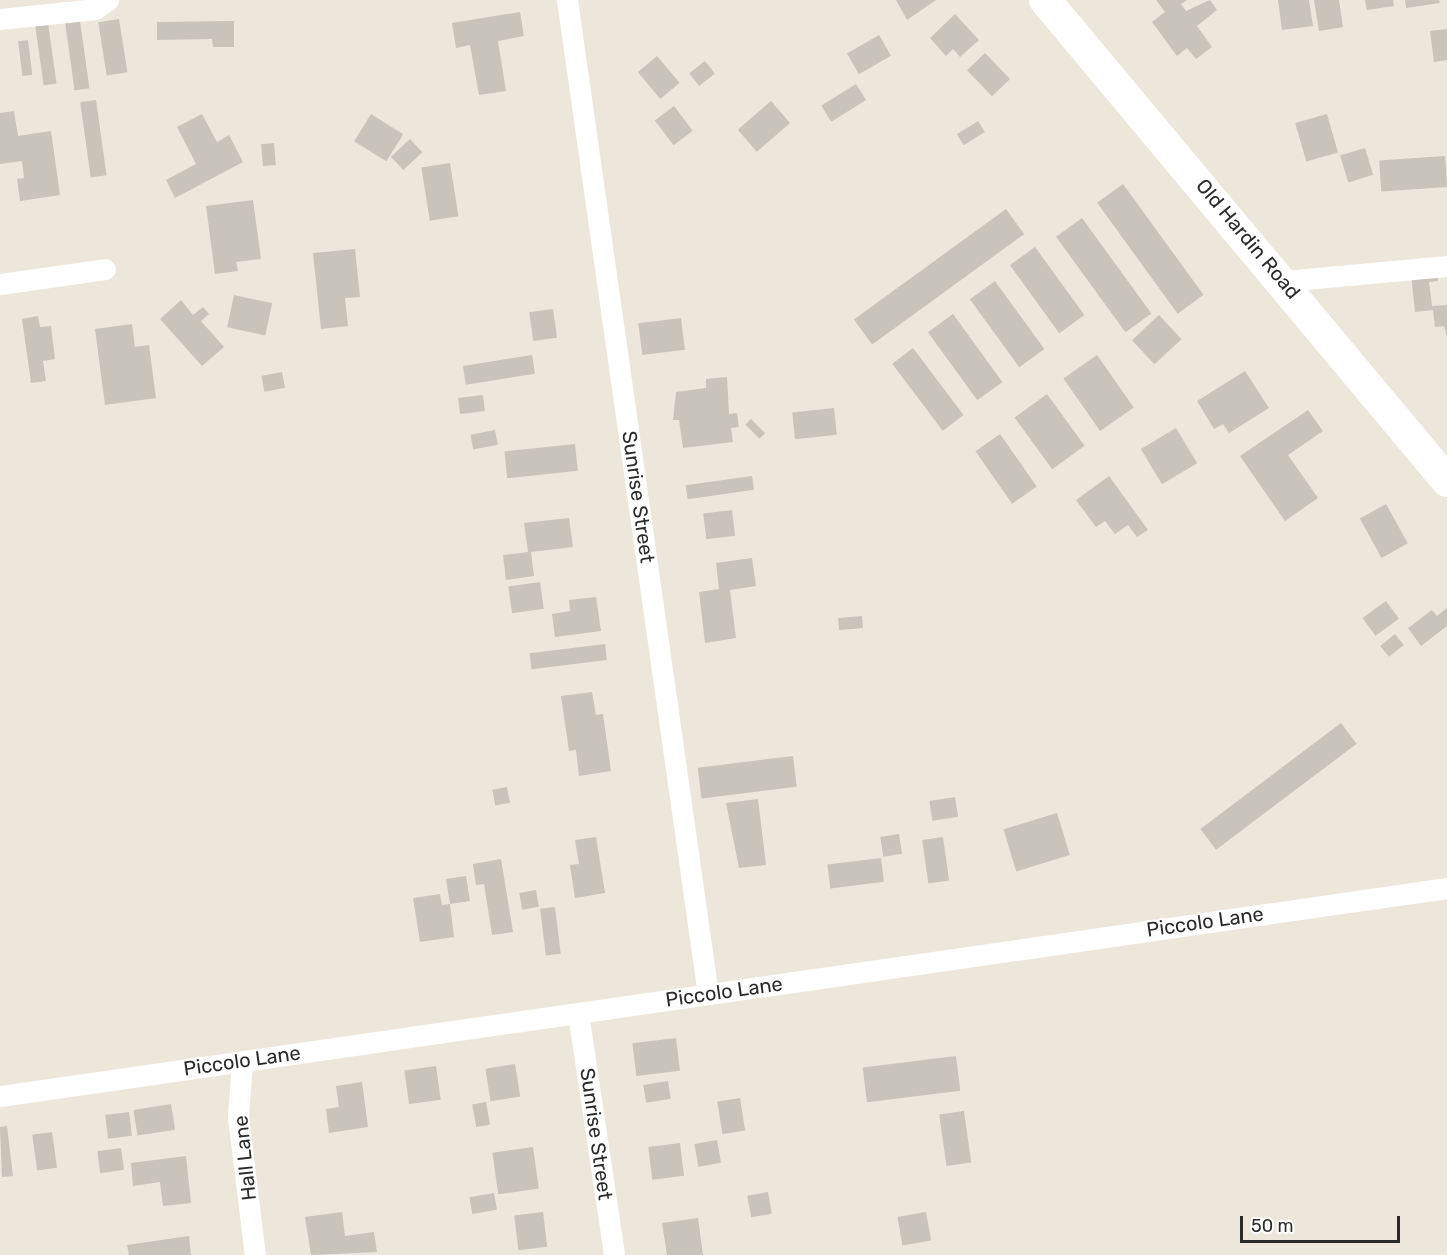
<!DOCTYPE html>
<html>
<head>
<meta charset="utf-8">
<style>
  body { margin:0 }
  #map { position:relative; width:1447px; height:1255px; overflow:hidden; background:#ede6da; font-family:Rubik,sans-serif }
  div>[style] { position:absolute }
  .building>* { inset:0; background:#c8c4b9; transform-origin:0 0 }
  .street>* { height:21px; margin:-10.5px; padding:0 10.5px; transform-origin:10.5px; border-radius:10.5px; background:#fff }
  .secondary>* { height:32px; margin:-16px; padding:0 16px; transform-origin:16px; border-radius:16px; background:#fff }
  span { translate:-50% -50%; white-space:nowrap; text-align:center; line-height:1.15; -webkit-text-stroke:4.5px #fff; paint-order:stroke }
  .street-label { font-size:20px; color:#2a2a2a }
  .scale { position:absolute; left:1240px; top:1216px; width:160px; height:27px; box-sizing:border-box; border:3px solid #2a2a2a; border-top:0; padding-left:8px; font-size:18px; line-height:21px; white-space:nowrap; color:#2a2a2a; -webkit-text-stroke:4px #fff; paint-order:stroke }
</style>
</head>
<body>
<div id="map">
  <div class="building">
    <i style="clip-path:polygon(896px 0,936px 0,907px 20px)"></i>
    <i style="clip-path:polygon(1156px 0,1187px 0,1181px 4px,1186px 11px,1210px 0,1217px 10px,1197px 26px,1212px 47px,1196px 59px,1187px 48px,1177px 56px,1152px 22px,1165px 12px)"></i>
    <i style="clip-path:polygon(1278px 0,1309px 0,1313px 26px,1282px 30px)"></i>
    <i style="clip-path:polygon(1314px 0,1339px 0,1343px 27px,1319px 31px)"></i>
    <i style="clip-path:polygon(1365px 0,1393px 0,1394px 6px,1367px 10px)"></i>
    <i style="clip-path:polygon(1405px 0,1439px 0,1440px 3px,1406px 8px)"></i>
    <i style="clip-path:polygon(520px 12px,524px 36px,498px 41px,506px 91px,479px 95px,470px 45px,456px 48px,452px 23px)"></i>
    <i style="clip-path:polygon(955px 14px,979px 40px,960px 57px,953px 49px,946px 56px,930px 38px)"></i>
    <i style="left:119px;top:19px;width:54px;height:21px;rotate:81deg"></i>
    <i style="left:80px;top:21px;width:68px;height:15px;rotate:82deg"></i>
    <i style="clip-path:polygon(234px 21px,234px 47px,213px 47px,212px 39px,157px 40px,157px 22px)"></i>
    <i style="left:48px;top:23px;width:61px;height:13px;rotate:82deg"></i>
    <i style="clip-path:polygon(1447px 29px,1447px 60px,1434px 62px,1430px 31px)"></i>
    <i style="left:879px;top:35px;width:24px;height:37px;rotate:60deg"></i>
    <i style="left:28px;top:40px;width:35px;height:10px;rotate:83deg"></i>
    <i style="left:985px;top:53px;width:36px;height:25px;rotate:46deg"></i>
    <i style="left:657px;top:56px;width:35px;height:25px;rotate:50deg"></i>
    <i style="left:705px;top:61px;width:16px;height:20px;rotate:52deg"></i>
    <i style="left:856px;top:84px;width:19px;height:41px;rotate:58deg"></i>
    <i style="left:96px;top:100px;width:76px;height:16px;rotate:82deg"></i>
    <i style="left:771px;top:101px;width:29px;height:44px;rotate:49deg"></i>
    <i style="left:674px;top:106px;width:31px;height:24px;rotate:53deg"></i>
    <i style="clip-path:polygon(14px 111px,18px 136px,51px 131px,60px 195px,20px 201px,17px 179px,24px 178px,22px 161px,0 164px,0 113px)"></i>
    <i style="clip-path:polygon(202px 114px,217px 142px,229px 135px,243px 162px,175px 198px,166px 180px,196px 164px,177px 127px)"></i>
    <i style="left:371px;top:114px;width:38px;height:32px;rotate:32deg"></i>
    <i style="left:1327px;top:114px;width:40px;height:33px;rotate:74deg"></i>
    <i style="left:978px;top:121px;width:13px;height:25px;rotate:58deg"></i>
    <i style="left:410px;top:139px;width:18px;height:26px;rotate:47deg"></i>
    <i style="left:274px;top:143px;width:22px;height:13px;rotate:85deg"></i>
    <i style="left:1365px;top:148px;width:28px;height:26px;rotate:73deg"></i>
    <i style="left:1445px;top:156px;width:31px;height:66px;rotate:86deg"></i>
    <i style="left:450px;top:163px;width:54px;height:29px;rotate:81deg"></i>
    <i style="left:1123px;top:184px;width:137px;height:32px;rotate:54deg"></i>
    <i style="clip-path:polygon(253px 200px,261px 259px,236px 262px,238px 271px,215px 274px,206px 206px)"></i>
    <i style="left:1006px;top:209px;width:31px;height:188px;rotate:54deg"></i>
    <i style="left:1082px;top:218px;width:118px;height:32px;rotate:54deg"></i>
    <i style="left:1035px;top:247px;width:84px;height:31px;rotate:54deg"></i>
    <i style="clip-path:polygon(355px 249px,360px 297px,345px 298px,348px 326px,321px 329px,313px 253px)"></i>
    <i style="clip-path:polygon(1437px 271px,1438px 281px,1429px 282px,1432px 306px,1447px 305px,1447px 337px,1444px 326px,1435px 327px,1433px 310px,1415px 312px,1411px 274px)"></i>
    <i style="left:995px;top:281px;width:84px;height:31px;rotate:54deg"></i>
    <i style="left:234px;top:295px;width:39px;height:33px;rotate:12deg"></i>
    <i style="clip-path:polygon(181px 300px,193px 315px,203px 307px,209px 314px,201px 321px,224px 347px,202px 366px,160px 319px)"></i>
    <i style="left:553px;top:309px;width:29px;height:24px;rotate:82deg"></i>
    <i style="left:953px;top:314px;width:84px;height:31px;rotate:54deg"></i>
    <i style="left:1159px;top:315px;width:33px;height:37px;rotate:47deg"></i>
    <i style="clip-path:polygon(38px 316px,40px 327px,51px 326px,55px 359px,43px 361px,46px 381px,31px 383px,22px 319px)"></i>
    <i style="left:681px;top:318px;width:32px;height:43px;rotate:83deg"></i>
    <i style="clip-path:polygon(132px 324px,135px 347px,149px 345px,156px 398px,105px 405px,95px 329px)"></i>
    <i style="left:913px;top:348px;width:84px;height:26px;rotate:53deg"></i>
    <i style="left:532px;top:355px;width:19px;height:70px;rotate:81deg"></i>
    <i style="left:1097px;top:355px;width:64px;height:41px;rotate:55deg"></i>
    <i style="clip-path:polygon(1245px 371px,1269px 408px,1229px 433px,1223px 424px,1214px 429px,1197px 401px)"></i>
    <i style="left:282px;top:372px;width:16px;height:21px;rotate:79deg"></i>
    <i style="clip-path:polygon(727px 377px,729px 414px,737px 413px,739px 427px,731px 428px,733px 442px,683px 448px,679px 420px,673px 420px,676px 392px,706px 388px,706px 379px)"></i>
    <i style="left:1047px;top:394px;width:64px;height:40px;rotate:54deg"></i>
    <i style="left:483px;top:395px;width:16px;height:25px;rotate:83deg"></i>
    <i style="left:834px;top:408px;width:27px;height:42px;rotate:84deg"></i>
    <i style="clip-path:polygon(1308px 410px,1323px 431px,1288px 455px,1318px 498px,1285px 521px,1240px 456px)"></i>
    <i style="left:751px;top:419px;width:20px;height:8px;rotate:45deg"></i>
    <i style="left:1176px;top:428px;width:41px;height:41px;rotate:59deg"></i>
    <i style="left:495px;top:430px;width:15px;height:25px;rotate:79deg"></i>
    <i style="left:1000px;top:434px;width:64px;height:30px;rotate:55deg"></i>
    <i style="left:575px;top:444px;width:27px;height:71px;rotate:84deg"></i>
    <i style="left:752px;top:476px;width:14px;height:67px;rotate:82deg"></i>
    <i style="clip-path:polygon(1109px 476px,1148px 530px,1137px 537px,1128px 525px,1115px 534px,1105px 521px,1096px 527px,1076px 500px)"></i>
    <i style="left:1386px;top:504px;width:45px;height:30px;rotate:61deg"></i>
    <i style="left:732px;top:510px;width:26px;height:29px;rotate:83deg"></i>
    <i style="clip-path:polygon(569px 518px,573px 547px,531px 552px,534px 576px,506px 580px,503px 555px,528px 552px,524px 523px)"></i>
    <i style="clip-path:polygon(752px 558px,756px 586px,730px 590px,736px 638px,705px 643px,699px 592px,719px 589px,716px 563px)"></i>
    <i style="left:540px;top:582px;width:27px;height:32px;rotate:82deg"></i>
    <i style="clip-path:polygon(596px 597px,601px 631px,555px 637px,552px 614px,570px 611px,569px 600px)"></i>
    <i style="left:1386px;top:601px;width:22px;height:29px;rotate:54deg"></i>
    <i style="clip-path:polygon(1447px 608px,1447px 626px,1421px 646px,1408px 628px,1432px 610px,1437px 616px)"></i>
    <i style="left:862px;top:616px;width:12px;height:24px;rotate:85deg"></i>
    <i style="left:1395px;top:634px;width:14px;height:19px;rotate:51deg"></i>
    <i style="left:605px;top:644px;width:16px;height:76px;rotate:83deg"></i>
    <i style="clip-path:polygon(592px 692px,596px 715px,603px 714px,611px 771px,579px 776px,576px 750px,569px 751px,561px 696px)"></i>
    <i style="left:1341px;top:723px;width:26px;height:176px;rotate:53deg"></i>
    <i style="left:793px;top:756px;width:31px;height:96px;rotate:83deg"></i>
    <i style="left:507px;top:787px;width:16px;height:15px;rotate:79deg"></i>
    <i style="left:955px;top:797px;width:20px;height:26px;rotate:81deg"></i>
    <i style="clip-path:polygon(758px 799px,766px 865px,739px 868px,726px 803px)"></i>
    <i style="left:1057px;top:813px;width:44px;height:56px;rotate:73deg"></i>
    <i style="left:899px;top:834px;width:20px;height:19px;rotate:81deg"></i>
    <i style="clip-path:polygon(596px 837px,605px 893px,575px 898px,570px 865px,579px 864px,575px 840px)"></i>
    <i style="left:943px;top:837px;width:44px;height:21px;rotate:82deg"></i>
    <i style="left:881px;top:858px;width:24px;height:54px;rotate:83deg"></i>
    <i style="clip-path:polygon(501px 859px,513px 932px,492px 935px,484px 884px,476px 885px,473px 864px)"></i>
    <i style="clip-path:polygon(466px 876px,470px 901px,450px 904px,454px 937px,420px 942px,413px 898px,440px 894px,442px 905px,450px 904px,446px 879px)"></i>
    <i style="left:536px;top:890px;width:17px;height:17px;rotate:80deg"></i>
    <i style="left:555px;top:907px;width:47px;height:15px;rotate:83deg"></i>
    <i style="left:676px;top:1038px;width:33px;height:44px;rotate:83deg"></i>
    <i style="left:956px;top:1056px;width:35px;height:94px;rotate:83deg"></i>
    <i style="left:515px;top:1064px;width:33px;height:30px;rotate:81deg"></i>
    <i style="left:436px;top:1066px;width:34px;height:32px;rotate:82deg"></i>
    <i style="left:668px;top:1081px;width:18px;height:25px;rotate:81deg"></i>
    <i style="clip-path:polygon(362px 1082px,368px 1127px,329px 1133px,326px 1109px,339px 1107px,336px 1086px)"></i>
    <i style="left:740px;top:1098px;width:33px;height:23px;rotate:81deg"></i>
    <i style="left:486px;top:1102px;width:23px;height:14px;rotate:80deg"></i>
    <i style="left:171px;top:1104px;width:26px;height:38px;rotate:81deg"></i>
    <i style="left:964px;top:1111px;width:52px;height:25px;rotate:82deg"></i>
    <i style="left:129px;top:1112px;width:24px;height:24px;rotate:83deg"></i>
    <i style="clip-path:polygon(7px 1126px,13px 1176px,2px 1177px,0 1127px)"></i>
    <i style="left:52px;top:1132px;width:36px;height:20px;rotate:82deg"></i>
    <i style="left:717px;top:1140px;width:23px;height:23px;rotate:80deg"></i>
    <i style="left:680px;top:1143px;width:33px;height:32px;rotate:83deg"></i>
    <i style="left:533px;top:1147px;width:42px;height:41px;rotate:82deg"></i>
    <i style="left:121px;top:1148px;width:22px;height:24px;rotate:82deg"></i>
    <i style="clip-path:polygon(186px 1156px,191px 1203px,163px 1206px,160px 1182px,133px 1186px,131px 1163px)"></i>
    <i style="left:768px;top:1192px;width:22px;height:21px;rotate:80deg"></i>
    <i style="left:494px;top:1193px;width:17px;height:25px;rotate:80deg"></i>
    <i style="clip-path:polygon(342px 1212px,345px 1236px,374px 1232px,377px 1252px,311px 1255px,305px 1217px)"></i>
    <i style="left:543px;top:1212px;width:35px;height:29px;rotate:83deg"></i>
    <i style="left:926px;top:1212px;width:29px;height:29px;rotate:80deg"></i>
    <i style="clip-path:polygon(698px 1218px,703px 1255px,667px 1255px,662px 1223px)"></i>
    <i style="clip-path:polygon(189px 1236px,191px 1255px,129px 1255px,127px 1245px)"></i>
  </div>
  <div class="street">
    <i style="left:567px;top:0;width:1004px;rotate:81.93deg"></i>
    <i style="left:0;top:19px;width:96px;rotate:-6deg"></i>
    <i style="left:95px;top:9px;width:16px;rotate:-35deg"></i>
    <i style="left:1284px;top:281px;width:164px;rotate:-5.3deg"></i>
    <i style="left:0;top:284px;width:106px;rotate:-8.1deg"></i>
    <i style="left:578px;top:1013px;width:245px;rotate:81.5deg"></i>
    <i style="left:242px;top:1061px;width:56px;rotate:94.1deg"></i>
    <i style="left:238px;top:1117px;width:139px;rotate:83deg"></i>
    <i style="left:0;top:1096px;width:1462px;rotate:-8.18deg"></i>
  </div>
  <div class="secondary">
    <i style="left:1045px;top:0;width:627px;rotate:50.11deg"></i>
  </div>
  <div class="street-label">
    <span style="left:1248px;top:239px;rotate:50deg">Old Hardin Road</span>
    <span style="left:638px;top:497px;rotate:82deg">Sunrise Street</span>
    <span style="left:1205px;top:922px;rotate:-8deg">Piccolo Lane</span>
    <span style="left:724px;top:992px;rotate:-8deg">Piccolo Lane</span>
    <span style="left:242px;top:1061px;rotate:-8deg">Piccolo Lane</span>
    <span style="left:596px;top:1134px;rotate:82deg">Sunrise Street</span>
    <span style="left:245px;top:1158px;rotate:-96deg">Hall Lane</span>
  </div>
  <div class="scale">50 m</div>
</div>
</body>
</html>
